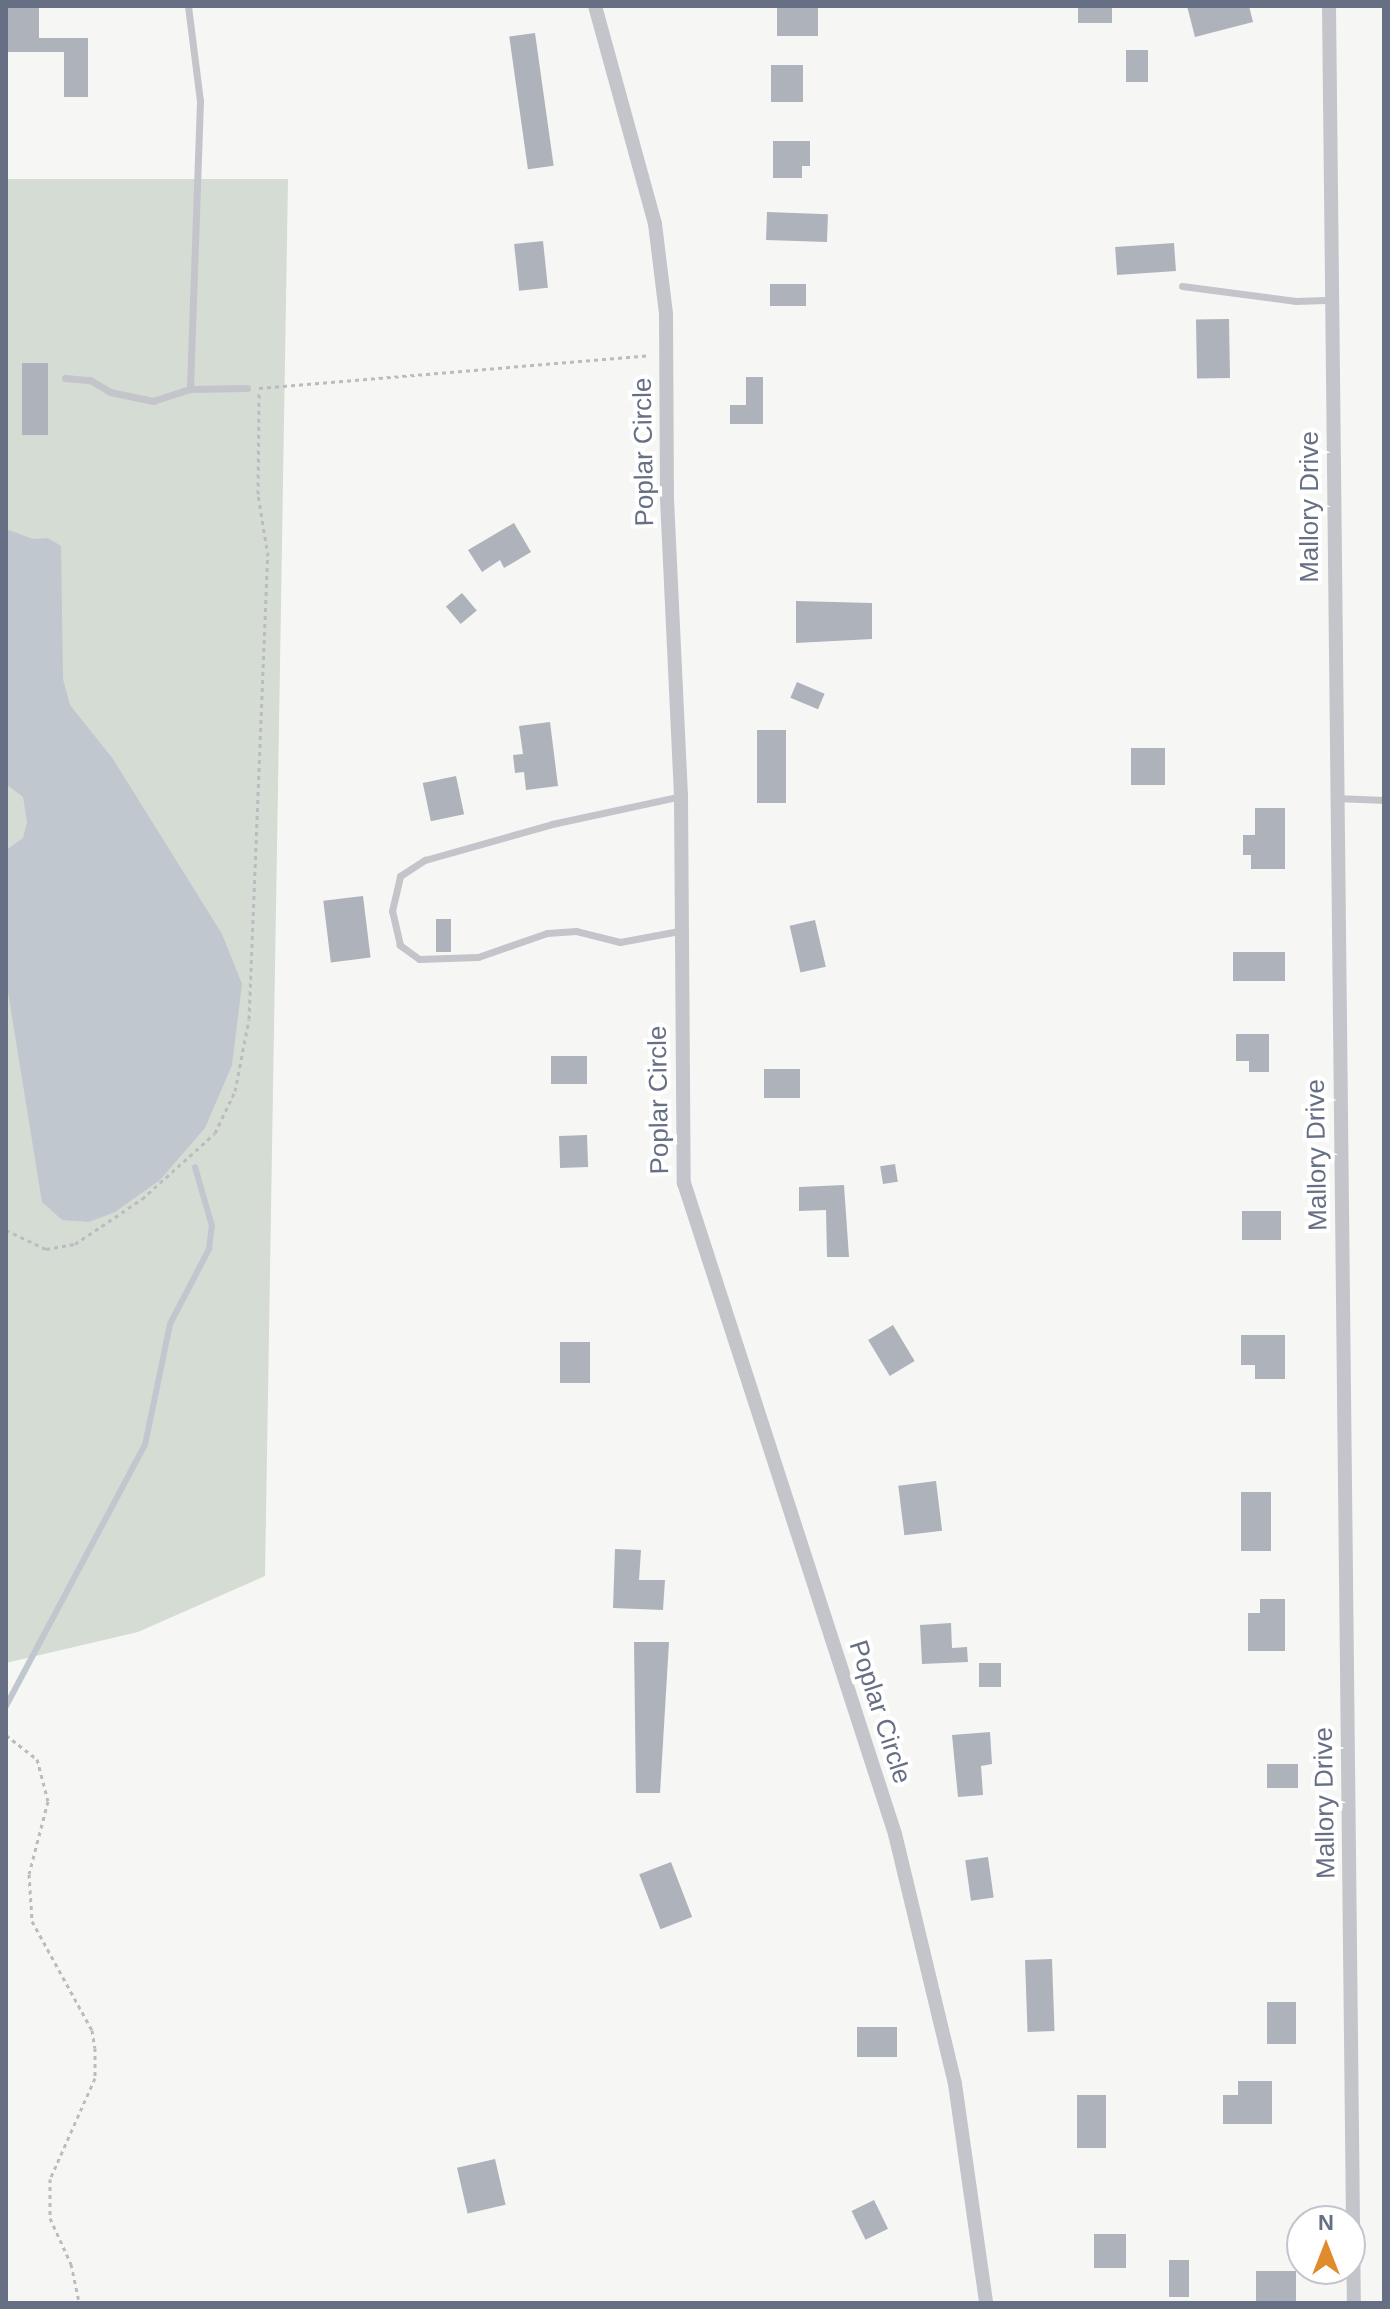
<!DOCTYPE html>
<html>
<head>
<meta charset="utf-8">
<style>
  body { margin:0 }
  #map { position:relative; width:1390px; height:2309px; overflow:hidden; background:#f6f7f4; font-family:Helvetica,sans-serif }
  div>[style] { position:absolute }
  .green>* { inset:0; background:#d5dcd4 }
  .water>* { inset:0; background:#c1c7cf }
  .stream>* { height:6px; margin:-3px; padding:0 3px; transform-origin:3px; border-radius:3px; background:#c1c7cf }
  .building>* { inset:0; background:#aeb2bb; transform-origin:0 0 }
  .path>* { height:3px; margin-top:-1.5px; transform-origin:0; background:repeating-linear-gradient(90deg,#bbbcc0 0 4px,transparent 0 8px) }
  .service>* { height:7px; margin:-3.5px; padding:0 3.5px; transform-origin:3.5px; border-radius:3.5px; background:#c3c5ca }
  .minor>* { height:14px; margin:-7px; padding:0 7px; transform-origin:7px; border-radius:7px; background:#c3c5ca }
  span { translate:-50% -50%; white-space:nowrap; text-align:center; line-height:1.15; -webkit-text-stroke:8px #fff; paint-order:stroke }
  .street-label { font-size:26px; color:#676f85 }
  .frame { position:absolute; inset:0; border:8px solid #676f85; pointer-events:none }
  .north { position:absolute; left:1286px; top:2205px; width:80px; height:80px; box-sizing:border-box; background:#fff; border:2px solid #c2c5ce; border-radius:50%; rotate:0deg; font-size:22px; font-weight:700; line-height:32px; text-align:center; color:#676f85 }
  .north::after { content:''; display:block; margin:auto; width:28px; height:36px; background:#e08b2c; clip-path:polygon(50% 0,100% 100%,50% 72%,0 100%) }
</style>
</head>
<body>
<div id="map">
  <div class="green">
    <i style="clip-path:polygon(6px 179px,288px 179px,265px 1576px,138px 1632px,6px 1663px)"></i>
  </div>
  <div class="water">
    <i style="clip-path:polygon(6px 529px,33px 539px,48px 538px,61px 546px,63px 679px,70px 705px,113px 759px,222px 934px,242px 984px,232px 1065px,205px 1128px,160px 1180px,115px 1212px,89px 1222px,62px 1220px,42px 1202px,6px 980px,6px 850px,23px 838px,27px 822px,23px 797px,6px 784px)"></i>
  </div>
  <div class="stream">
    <i style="left:6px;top:1706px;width:296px;rotate:-62deg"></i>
    <i style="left:145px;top:1445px;width:124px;rotate:-78.3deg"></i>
    <i style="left:170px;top:1324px;width:85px;rotate:-62.5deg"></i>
    <i style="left:209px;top:1249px;width:23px;rotate:-83deg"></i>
    <i style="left:212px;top:1226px;width:61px;rotate:-106.1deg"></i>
  </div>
  <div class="building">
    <i style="clip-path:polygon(6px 6px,39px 6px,39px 38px,88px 38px,88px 97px,64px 97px,64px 52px,6px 52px)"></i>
    <i style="left:777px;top:6px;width:41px;height:30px"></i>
    <i style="left:1078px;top:6px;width:34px;height:17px"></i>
    <i style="clip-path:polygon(1187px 6px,1249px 6px,1253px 22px,1195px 37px)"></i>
    <i style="left:535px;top:33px;width:134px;height:26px;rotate:82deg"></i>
    <i style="left:1126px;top:50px;width:22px;height:32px"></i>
    <i style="left:771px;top:65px;width:32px;height:37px"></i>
    <i style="clip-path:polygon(773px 141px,810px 141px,810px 166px,802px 166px,802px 178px,773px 178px)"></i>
    <i style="left:767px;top:212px;width:61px;height:28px;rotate:2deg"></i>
    <i style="left:543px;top:241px;width:47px;height:29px;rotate:84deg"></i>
    <i style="left:1174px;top:243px;width:28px;height:59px;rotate:86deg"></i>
    <i style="left:770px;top:284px;width:36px;height:22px"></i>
    <i style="left:1229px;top:319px;width:59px;height:33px;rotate:89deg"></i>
    <i style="left:22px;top:363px;width:26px;height:72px"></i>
    <i style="clip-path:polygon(746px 377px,763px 377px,763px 424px,730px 424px,730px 405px,746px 405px)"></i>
    <i style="clip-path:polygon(514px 523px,531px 552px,504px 568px,500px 560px,482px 572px,468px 550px)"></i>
    <i style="left:462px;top:593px;width:23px;height:21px;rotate:50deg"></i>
    <i style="clip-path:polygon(796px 601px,872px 603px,872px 639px,796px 643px)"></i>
    <i style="left:797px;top:682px;width:30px;height:17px;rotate:23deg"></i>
    <i style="clip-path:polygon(550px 722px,558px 786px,526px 790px,524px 772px,515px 773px,513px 755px,523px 754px,519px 726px)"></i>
    <i style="left:757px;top:730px;width:29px;height:73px"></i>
    <i style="left:1131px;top:748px;width:34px;height:37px"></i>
    <i style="left:456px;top:776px;width:39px;height:34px;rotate:78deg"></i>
    <i style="clip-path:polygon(1255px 808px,1285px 808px,1285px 869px,1251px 869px,1251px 855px,1243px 855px,1243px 835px,1255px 835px)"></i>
    <i style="left:363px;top:896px;width:62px;height:40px;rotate:83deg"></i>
    <i style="left:436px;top:919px;width:15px;height:33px"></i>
    <i style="left:815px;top:920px;width:48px;height:26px;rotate:77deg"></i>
    <i style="left:1233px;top:952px;width:52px;height:29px"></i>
    <i style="clip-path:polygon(1236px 1034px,1269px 1034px,1269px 1072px,1249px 1072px,1249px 1061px,1236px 1061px)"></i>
    <i style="left:551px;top:1056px;width:36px;height:28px"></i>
    <i style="left:764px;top:1069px;width:36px;height:29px"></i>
    <i style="left:587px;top:1135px;width:32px;height:28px;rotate:88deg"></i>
    <i style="left:895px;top:1164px;width:18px;height:15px;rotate:81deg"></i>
    <i style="clip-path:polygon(844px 1185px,849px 1257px,827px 1257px,826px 1210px,799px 1211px,799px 1187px)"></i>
    <i style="left:1242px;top:1211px;width:39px;height:29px"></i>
    <i style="left:893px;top:1325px;width:42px;height:29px;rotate:59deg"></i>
    <i style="clip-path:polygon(1241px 1335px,1285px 1335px,1285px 1379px,1255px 1379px,1255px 1365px,1241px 1365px)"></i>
    <i style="left:560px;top:1342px;width:30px;height:41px"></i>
    <i style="left:936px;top:1481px;width:50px;height:38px;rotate:83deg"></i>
    <i style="left:1241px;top:1492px;width:30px;height:59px"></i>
    <i style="clip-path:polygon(615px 1549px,641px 1550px,639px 1580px,665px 1580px,663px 1610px,613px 1608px)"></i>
    <i style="clip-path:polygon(1260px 1599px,1285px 1599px,1285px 1651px,1248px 1651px,1248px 1613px,1260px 1613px)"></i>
    <i style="clip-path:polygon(951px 1623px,952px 1648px,967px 1647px,968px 1662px,922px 1664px,920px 1625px)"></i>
    <i style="clip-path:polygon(634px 1642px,669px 1642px,660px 1793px,636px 1793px)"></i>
    <i style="left:979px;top:1663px;width:22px;height:24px"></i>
    <i style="clip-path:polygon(990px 1732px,992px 1764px,981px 1766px,983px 1795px,958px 1797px,952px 1735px)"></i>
    <i style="left:1267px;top:1764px;width:31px;height:24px"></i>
    <i style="left:988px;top:1857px;width:41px;height:23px;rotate:82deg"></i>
    <i style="left:671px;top:1862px;width:59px;height:34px;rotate:69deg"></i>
    <i style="left:1052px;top:1959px;width:72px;height:27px;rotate:88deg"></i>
    <i style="left:1267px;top:2002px;width:29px;height:42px"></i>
    <i style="left:857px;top:2027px;width:40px;height:30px"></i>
    <i style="clip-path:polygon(1238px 2081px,1272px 2081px,1272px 2124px,1223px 2124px,1223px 2095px,1238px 2095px)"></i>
    <i style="left:1077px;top:2095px;width:29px;height:53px"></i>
    <i style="left:495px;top:2159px;width:47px;height:39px;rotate:77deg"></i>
    <i style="left:874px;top:2200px;width:32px;height:25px;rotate:64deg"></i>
    <i style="left:1094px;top:2234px;width:32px;height:34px"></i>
    <i style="left:1169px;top:2260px;width:20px;height:37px"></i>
    <i style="left:1256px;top:2271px;width:40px;height:32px"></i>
  </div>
  <div class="path">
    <i style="left:259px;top:388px;width:392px;rotate:-4.8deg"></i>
    <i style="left:6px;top:1230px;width:44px;rotate:25.4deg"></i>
    <i style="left:46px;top:1249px;width:29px;rotate:-10deg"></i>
    <i style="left:75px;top:1244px;width:81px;rotate:-33.9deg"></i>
    <i style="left:142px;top:1199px;width:98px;rotate:-42.1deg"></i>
    <i style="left:215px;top:1133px;width:47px;rotate:-64.5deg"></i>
    <i style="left:235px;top:1091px;width:73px;rotate:-79deg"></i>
    <i style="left:249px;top:1019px;width:463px;rotate:-87.7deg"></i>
    <i style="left:268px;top:556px;width:63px;rotate:-99.2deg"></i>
    <i style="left:258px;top:494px;width:103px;rotate:-89.4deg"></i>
    <i style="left:6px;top:1735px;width:39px;rotate:38deg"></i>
    <i style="left:37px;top:1759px;width:43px;rotate:75.3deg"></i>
    <i style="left:48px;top:1801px;width:75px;rotate:104.6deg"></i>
    <i style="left:29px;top:1874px;width:47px;rotate:86.3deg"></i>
    <i style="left:32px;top:1921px;width:124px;rotate:61.2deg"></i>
    <i style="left:92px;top:2030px;width:18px;rotate:81deg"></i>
    <i style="left:95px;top:2048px;width:30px;rotate:90deg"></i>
    <i style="left:95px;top:2078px;width:111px;rotate:114deg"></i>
    <i style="left:50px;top:2179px;width:39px;rotate:90deg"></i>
    <i style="left:50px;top:2218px;width:51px;rotate:65.5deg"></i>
    <i style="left:71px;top:2264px;width:40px;rotate:78deg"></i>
  </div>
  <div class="service">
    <i style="left:188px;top:6px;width:96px;rotate:82.8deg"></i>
    <i style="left:200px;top:101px;width:288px;rotate:92deg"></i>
    <i style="left:190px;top:389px;width:57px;rotate:-1deg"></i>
    <i style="left:1182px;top:286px;width:115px;rotate:7.5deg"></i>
    <i style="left:1296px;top:301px;width:37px;rotate:-2deg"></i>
    <i style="left:65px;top:378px;width:25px;rotate:5deg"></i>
    <i style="left:90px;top:380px;width:23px;rotate:31deg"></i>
    <i style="left:110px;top:392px;width:44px;rotate:11.8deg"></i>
    <i style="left:153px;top:401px;width:39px;rotate:-18deg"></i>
    <i style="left:1336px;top:798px;width:48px;rotate:2.4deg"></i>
    <i style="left:679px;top:931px;width:60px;rotate:169.4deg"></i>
    <i style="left:620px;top:942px;width:45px;rotate:-166deg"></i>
    <i style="left:576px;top:931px;width:29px;rotate:176deg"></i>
    <i style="left:547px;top:933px;width:73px;rotate:160.8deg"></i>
    <i style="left:478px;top:957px;width:59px;rotate:178.1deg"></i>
    <i style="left:419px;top:959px;width:24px;rotate:-144deg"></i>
    <i style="left:400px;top:945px;width:35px;rotate:-103deg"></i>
    <i style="left:392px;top:911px;width:36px;rotate:-77deg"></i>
    <i style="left:400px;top:876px;width:30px;rotate:-33deg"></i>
    <i style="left:425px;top:860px;width:132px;rotate:-15.8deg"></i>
    <i style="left:552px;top:824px;width:132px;rotate:-12.2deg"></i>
  </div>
  <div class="minor">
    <i style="left:595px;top:6px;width:226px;rotate:74.6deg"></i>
    <i style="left:655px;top:224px;width:91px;rotate:83deg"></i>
    <i style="left:666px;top:314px;width:185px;rotate:89.7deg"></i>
    <i style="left:667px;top:499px;width:297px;rotate:87.3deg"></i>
    <i style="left:681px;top:796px;width:387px;rotate:89.6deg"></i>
    <i style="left:684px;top:1183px;width:684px;rotate:72.04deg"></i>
    <i style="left:895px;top:1834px;width:257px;rotate:76.5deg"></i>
    <i style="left:955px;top:2084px;width:221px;rotate:81.9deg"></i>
    <i style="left:1329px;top:6px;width:2297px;rotate:89.38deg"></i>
  </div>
  <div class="street-label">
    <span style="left:644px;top:452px;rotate:-91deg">Poplar Circle</span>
    <span style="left:1310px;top:507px;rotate:-90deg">Mallory Drive</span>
    <span style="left:659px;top:1100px;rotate:-91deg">Poplar Circle</span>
    <span style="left:1317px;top:1155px;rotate:-91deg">Mallory Drive</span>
    <span style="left:880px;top:1712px;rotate:72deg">Poplar Circle</span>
    <span style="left:1325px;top:1803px;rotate:-91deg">Mallory Drive</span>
  </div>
  <div class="frame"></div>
  <div class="north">N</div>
</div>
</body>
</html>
